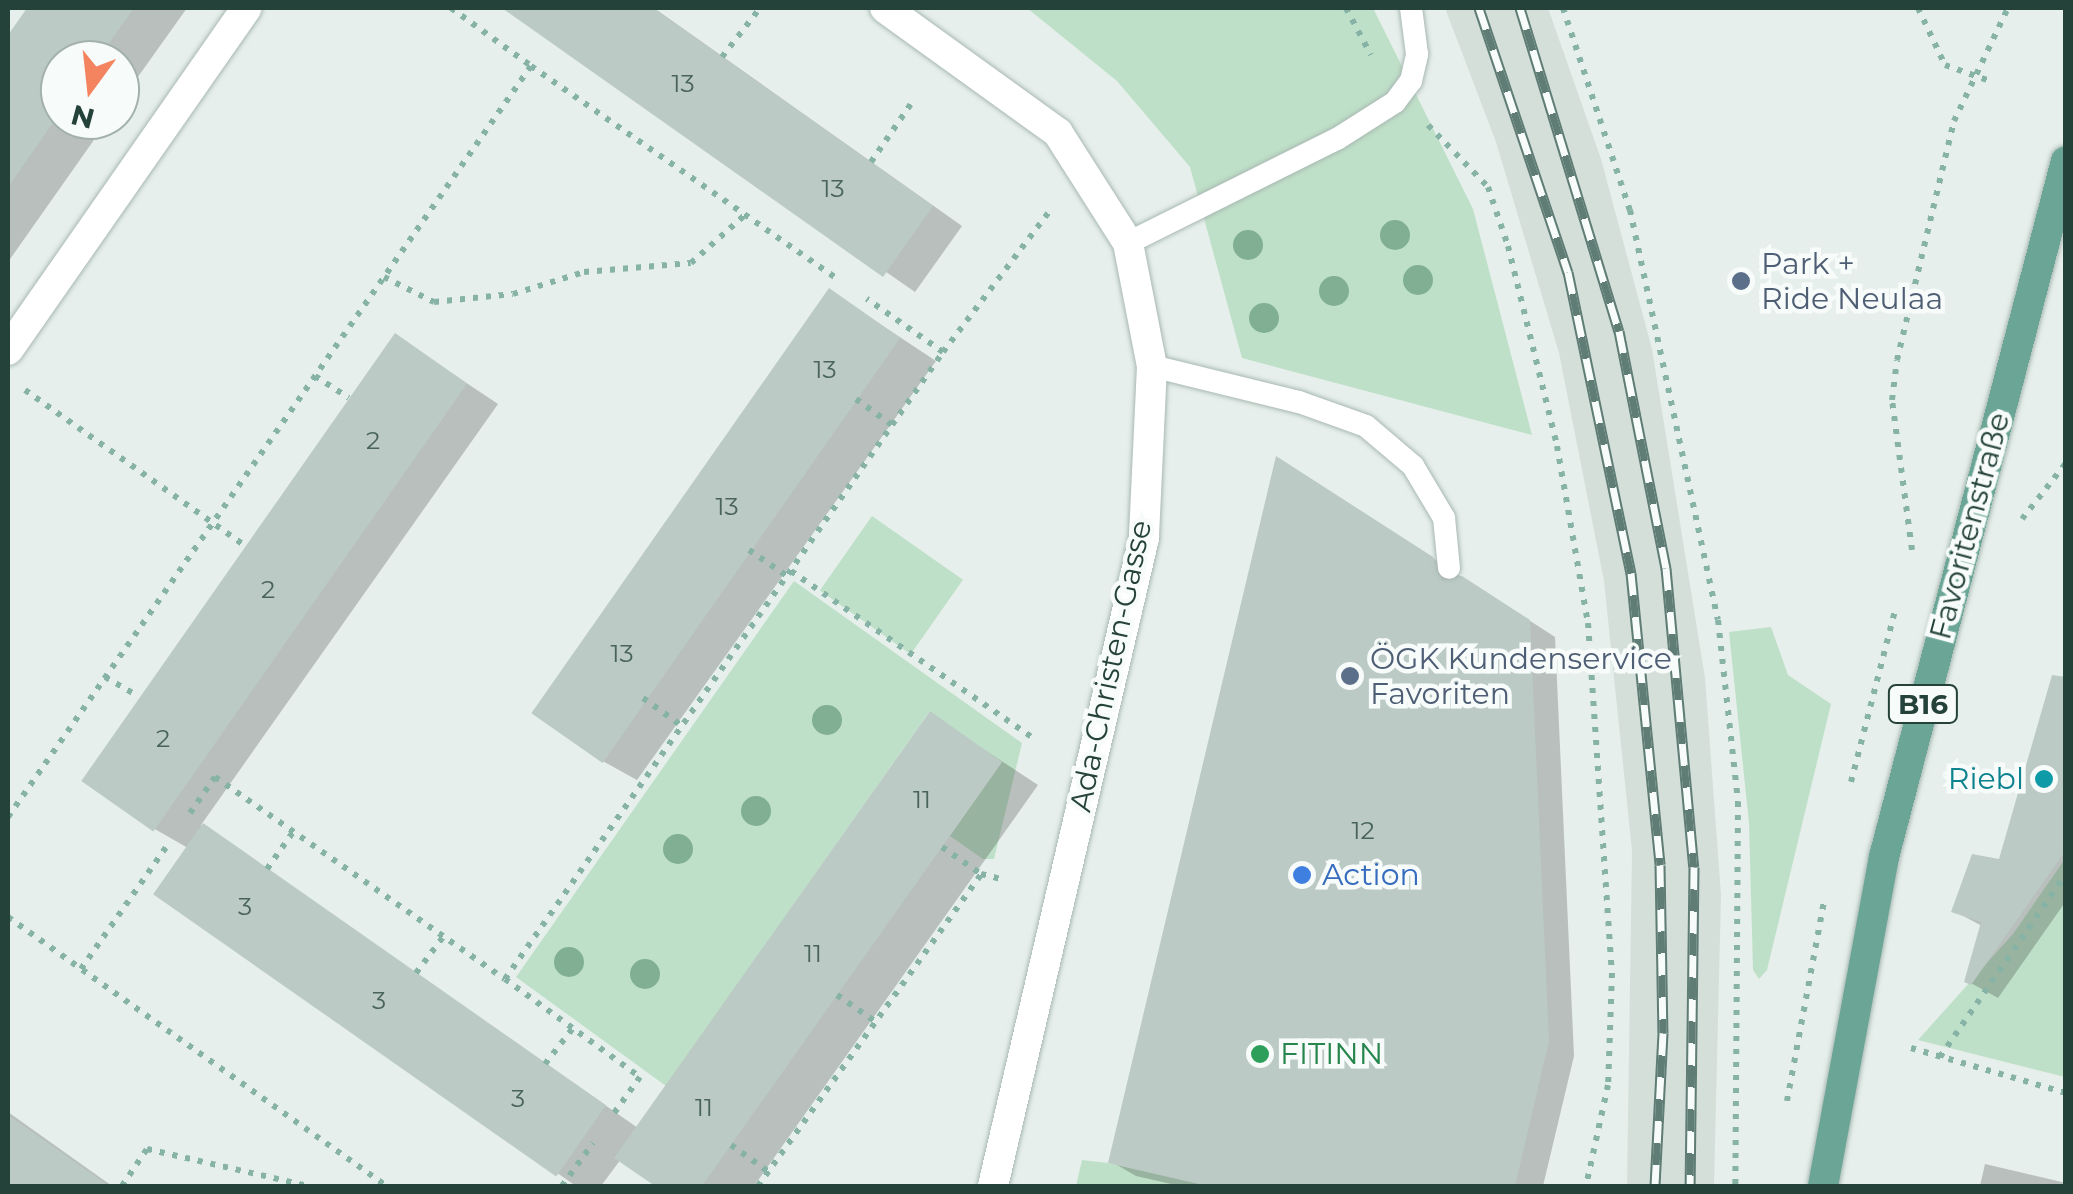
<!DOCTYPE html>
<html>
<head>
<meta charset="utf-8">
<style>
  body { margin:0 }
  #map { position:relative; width:2073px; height:1194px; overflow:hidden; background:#e6efeb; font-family:Montserrat,sans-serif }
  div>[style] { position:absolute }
  .built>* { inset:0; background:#d4dfda }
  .green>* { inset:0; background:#bfe0c8; transform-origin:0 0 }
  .shadow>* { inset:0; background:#0003 }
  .building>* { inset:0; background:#bbcac4; transform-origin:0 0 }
  .path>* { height:6px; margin-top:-3px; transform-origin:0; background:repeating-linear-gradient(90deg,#86b3a5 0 5px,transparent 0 13px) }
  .roads { filter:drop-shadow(0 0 2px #a8b8b2) drop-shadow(0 0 2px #a8b8b2) }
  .lane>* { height:22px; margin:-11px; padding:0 11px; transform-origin:11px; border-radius:11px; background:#fff }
  .street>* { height:30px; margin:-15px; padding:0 15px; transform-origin:15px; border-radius:15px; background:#fff }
  .primary>* { height:30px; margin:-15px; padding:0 15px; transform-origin:15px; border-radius:15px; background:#6aa596 }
  .rail>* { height:11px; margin-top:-5.5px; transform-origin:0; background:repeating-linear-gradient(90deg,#f7fbf9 0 22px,#5f7d75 0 44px); box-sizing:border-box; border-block:2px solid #5f7d75 }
  .trees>* { width:30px; height:30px; margin:-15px; border-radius:50%; background:#80af93 }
  .dots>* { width:28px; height:28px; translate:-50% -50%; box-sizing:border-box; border:5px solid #f7fbf9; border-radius:50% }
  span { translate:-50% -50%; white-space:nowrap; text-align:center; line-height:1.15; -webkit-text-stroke:9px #f7fbf9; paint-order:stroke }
  .number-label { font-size:25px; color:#4a645c }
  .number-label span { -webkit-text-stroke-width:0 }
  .shield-label span { padding:2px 8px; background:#f7fbf9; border:2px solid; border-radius:8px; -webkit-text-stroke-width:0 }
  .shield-label { font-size:28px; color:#24423a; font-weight:700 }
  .service-label { font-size:30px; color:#4e5e75 }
  .left { translate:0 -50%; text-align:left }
  .street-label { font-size:30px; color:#24423a }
  .culture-label { font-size:30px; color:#0d838f }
  .right { translate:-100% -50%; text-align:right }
  .shop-label { font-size:30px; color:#366cbe }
  .leisure-label { font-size:30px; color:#27864d }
  .frame { position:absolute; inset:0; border:10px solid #24423a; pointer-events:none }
  .north { position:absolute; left:40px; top:40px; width:100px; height:100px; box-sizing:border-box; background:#f7fbf9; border:2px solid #a3b1ad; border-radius:50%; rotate:195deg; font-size:28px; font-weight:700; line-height:40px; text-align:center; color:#24423a }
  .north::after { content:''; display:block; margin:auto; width:35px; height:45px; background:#f4845f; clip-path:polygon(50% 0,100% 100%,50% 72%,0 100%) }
</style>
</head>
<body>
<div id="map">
  <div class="built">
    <i style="clip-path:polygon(1445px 8px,1548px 8px,1601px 159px,1652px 349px,1705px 678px,1721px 895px,1714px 1186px,1627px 1186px,1632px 851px,1604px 581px,1559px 353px,1496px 142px)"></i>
  </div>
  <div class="green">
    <i style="clip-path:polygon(1027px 8px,1373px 8px,1473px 209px,1532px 435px,1242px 358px,1190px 167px,1117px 81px)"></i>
    <i style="left:872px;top:516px;width:111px;height:91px;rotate:35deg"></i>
    <i style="clip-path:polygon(794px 581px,1022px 743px,994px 859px,983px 859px,950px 836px,1002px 762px,929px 712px,666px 1086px,516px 977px)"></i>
    <i style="clip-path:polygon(1771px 627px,1788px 675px,1831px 704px,1767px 970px,1759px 979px,1753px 970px,1749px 823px,1729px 632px)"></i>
    <i style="clip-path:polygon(2065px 859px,2065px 1077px,1918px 1040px,2013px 934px)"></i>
    <i style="clip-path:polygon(1082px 1160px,1108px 1163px,1208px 1186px,1076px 1186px)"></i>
  </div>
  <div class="shadow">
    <i style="clip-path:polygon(31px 8px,187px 8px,120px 102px,120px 60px,60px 60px,60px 120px,108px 120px,8px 262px,8px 40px)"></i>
    <i style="clip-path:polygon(506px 8px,654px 8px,962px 226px,915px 292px)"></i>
    <i style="clip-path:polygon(830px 291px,936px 361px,637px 780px,599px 759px)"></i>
    <i style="clip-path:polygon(396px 336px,498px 404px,201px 825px,638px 1128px,930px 714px,1038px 785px,754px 1186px,660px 1186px,621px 1159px,601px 1186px,576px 1186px,156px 894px,188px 848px,153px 828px)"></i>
    <i style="clip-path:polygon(1302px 474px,1555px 637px,1574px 1056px,1543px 1186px,1180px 1186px,1136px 1176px,1110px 1161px)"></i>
    <i style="clip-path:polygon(2066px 712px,2066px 901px,1998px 998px,1967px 981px,1982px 926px,1954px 911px,2001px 862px)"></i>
    <i style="clip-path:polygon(8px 1112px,112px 1186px,8px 1186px)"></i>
    <i style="clip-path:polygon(1985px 1164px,2066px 1183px,2066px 1186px,1980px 1186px)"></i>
  </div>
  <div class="building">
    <i style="clip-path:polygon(27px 8px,134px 8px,97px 60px,60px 60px,60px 113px,8px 187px,8px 35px)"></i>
    <i style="clip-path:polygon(502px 8px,653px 8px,933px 206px,883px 277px)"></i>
    <i style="left:829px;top:288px;width:87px;height:519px;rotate:35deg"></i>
    <i style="left:395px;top:333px;width:88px;height:547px;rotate:35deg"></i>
    <i style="clip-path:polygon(1276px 456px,1433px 557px,1442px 581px,1462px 576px,1530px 620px,1549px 1041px,1515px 1186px,1208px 1186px,1108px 1163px)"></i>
    <i style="clip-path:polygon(2052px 675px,2066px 677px,2066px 850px,1971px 985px,1964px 982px,1981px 922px,1951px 912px,1972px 854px,1999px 859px)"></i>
    <i style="clip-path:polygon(930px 711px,1002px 762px,702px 1186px,655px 1186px,614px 1158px)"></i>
    <i style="left:203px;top:823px;width:492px;height:87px;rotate:35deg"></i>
    <i style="clip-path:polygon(8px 1115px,109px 1186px,8px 1186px)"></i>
  </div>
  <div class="path">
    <i style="left:451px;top:8px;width:99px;rotate:35.9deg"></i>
    <i style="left:1346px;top:8px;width:53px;rotate:62deg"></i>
    <i style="left:1563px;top:8px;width:213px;rotate:71.7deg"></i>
    <i style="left:1630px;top:210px;width:419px;rotate:77.9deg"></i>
    <i style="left:1718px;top:620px;width:183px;rotate:83.7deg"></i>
    <i style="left:1738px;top:802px;width:384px;rotate:90.4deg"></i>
    <i style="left:1918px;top:8px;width:63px;rotate:64.7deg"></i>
    <i style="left:1945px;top:65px;width:45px;rotate:19.7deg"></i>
    <i style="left:722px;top:57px;width:62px;rotate:-52.2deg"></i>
    <i style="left:1428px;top:125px;width:86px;rotate:45.9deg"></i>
    <i style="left:1488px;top:187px;width:62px;rotate:71.3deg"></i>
    <i style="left:1508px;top:246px;width:206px;rotate:76.2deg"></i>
    <i style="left:1557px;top:446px;width:180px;rotate:80.1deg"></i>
    <i style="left:1588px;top:623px;width:351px;rotate:86.1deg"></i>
    <i style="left:1612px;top:973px;width:112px;rotate:92deg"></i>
    <i style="left:1608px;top:1085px;width:103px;rotate:102.3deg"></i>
    <i style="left:871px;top:162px;width:74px;rotate:-55.5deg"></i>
    <i style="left:384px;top:277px;width:56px;rotate:26.6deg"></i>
    <i style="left:434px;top:302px;width:79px;rotate:-5.8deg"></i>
    <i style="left:513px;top:294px;width:74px;rotate:-17.2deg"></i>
    <i style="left:584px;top:272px;width:107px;rotate:-4.8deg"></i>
    <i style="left:691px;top:263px;width:74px;rotate:-41.7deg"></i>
    <i style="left:943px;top:352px;width:179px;rotate:-52.9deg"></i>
    <i style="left:315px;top:376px;width:40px;rotate:32.9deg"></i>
    <i style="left:25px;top:390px;width:270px;rotate:35.3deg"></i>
    <i style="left:856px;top:399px;width:44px;rotate:35.8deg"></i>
    <i style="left:2022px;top:519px;width:71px;rotate:-51.8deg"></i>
    <i style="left:749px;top:550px;width:46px;rotate:34.4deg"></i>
    <i style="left:1912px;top:550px;width:151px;rotate:-97.6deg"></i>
    <i style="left:1892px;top:400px;width:40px;rotate:-82.9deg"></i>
    <i style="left:1897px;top:360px;width:246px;rotate:-76.6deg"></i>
    <i style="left:1954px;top:121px;width:125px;rotate:-64.5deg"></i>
    <i style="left:791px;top:571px;width:293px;rotate:34.6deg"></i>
    <i style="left:105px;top:677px;width:38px;rotate:30deg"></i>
    <i style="left:643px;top:698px;width:48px;rotate:35.7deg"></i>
    <i style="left:1851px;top:782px;width:177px;rotate:-75.6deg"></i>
    <i style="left:190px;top:813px;width:44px;rotate:-55.2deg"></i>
    <i style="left:215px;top:777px;width:353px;rotate:34.9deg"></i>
    <i style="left:505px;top:979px;width:765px;rotate:-55.06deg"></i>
    <i style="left:943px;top:352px;width:93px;rotate:-145.1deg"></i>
    <i style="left:8px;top:817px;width:915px;rotate:-55.15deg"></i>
    <i style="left:531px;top:66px;width:371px;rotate:34.8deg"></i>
    <i style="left:942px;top:847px;width:47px;rotate:34.7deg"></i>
    <i style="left:267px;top:869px;width:45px;rotate:-54.9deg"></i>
    <i style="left:8px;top:917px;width:465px;rotate:35.4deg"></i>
    <i style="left:81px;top:969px;width:154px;rotate:-55.1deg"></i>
    <i style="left:416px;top:973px;width:45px;rotate:-53.1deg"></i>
    <i style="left:505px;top:979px;width:167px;rotate:36deg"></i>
    <i style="left:640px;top:1077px;width:44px;rotate:125.8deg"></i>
    <i style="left:837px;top:995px;width:47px;rotate:34.7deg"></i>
    <i style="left:1911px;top:1048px;width:161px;rotate:16.2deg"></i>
    <i style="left:1940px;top:1057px;width:222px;rotate:-55.5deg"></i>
    <i style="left:545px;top:1064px;width:46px;rotate:-52.1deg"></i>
    <i style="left:1787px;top:1101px;width:202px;rotate:-79.5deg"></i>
    <i style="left:731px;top:1145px;width:47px;rotate:35.4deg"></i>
    <i style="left:122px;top:1186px;width:45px;rotate:-56deg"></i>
    <i style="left:147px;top:1149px;width:165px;rotate:12.9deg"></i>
    <i style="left:562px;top:1186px;width:53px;rotate:-54.2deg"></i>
    <i style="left:758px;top:1186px;width:384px;rotate:-54.4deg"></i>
    <i style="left:981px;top:874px;width:21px;rotate:14deg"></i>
  </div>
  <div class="roads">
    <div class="lane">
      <i style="left:1128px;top:243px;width:233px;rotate:-26.5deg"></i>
      <i style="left:1337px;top:139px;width:69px;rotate:-32.5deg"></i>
      <i style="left:1395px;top:102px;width:26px;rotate:-53deg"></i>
      <i style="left:1411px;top:81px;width:28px;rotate:-77deg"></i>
      <i style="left:1417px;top:54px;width:46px;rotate:-97.4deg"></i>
      <i style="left:1152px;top:366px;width:151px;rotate:13.8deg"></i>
      <i style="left:1299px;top:402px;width:71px;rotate:19.7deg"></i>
      <i style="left:1366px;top:426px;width:62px;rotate:40.4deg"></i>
      <i style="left:1413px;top:466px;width:61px;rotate:59.2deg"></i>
      <i style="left:1444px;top:518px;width:50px;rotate:84.3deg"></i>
    </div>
    <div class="street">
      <i style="left:885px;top:8px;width:213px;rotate:35.8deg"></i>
      <i style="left:1058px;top:133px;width:130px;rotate:57.5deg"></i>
      <i style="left:1128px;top:243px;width:125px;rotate:79deg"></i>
      <i style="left:1152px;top:366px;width:172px;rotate:92.7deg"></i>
      <i style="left:1144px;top:538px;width:665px;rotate:103.12deg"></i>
      <i style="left:8px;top:350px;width:417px;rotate:-55.1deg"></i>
    </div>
    <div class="primary">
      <i style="left:1823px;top:1186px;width:335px;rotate:-79.5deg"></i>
      <i style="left:1884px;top:857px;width:719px;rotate:-75.35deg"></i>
    </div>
  </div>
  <div class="rail">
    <i style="left:1479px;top:8px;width:279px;rotate:71.4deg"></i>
    <i style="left:1568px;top:272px;width:308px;rotate:78.2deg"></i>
    <i style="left:1631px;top:573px;width:293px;rotate:84.3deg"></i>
    <i style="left:1660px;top:865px;width:168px;rotate:89deg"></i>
    <i style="left:1663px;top:1033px;width:153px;rotate:93deg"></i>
    <i style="left:1520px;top:8px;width:338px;rotate:73deg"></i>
    <i style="left:1619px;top:331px;width:242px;rotate:78.8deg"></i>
    <i style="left:1666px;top:568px;width:300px;rotate:84.7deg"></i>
    <i style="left:1694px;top:867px;width:319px;rotate:90.7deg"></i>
  </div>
  <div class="trees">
    <i style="left:1395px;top:235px"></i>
    <i style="left:1248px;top:245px"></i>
    <i style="left:1418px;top:280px"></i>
    <i style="left:1334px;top:291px"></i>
    <i style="left:1264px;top:318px"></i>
    <i style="left:827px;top:720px"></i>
    <i style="left:756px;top:811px"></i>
    <i style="left:678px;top:849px"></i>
    <i style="left:569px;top:962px"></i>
    <i style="left:645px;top:974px"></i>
  </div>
  <div class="dots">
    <i style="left:1741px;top:281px;background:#5c6f8a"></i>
    <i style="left:1350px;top:676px;background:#5c6f8a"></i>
    <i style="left:2044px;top:779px;background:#0f9aa8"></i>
    <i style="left:1302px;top:875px;background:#3f7fe0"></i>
    <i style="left:1260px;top:1054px;background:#2e9e5b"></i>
  </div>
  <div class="number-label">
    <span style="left:683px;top:83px">13</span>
    <span style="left:833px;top:188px">13</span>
    <span style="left:825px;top:369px">13</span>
    <span style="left:373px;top:440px">2</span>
    <span style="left:727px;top:506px">13</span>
    <span style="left:268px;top:589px">2</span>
    <span style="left:622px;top:653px">13</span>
    <span style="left:163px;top:738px">2</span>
    <span style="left:922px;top:799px">11</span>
    <span style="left:1363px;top:830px">12</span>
    <span style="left:245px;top:906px">3</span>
    <span style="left:813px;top:953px">11</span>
    <span style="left:379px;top:1000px">3</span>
    <span style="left:518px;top:1098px">3</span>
    <span style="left:704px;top:1107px">11</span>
  </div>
  <div class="shield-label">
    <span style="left:1923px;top:704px">B16</span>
  </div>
  <div class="service-label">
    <span class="left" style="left:1761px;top:281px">Park +<br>Ride Neulaa</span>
    <span class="left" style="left:1370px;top:676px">ÖGK Kundenservice<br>Favoriten</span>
  </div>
  <div class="street-label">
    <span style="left:1970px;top:526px;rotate:-75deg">Favoritenstraße</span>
    <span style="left:1111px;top:666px;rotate:-78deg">Ada-Christen-Gasse</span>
  </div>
  <div class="culture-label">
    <span class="right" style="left:2024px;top:779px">Riebl</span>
  </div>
  <div class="shop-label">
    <span class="left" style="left:1322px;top:875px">Action</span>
  </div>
  <div class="leisure-label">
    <span class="left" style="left:1280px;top:1054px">FITINN</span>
  </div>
  <div class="frame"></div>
  <div class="north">N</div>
</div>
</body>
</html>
